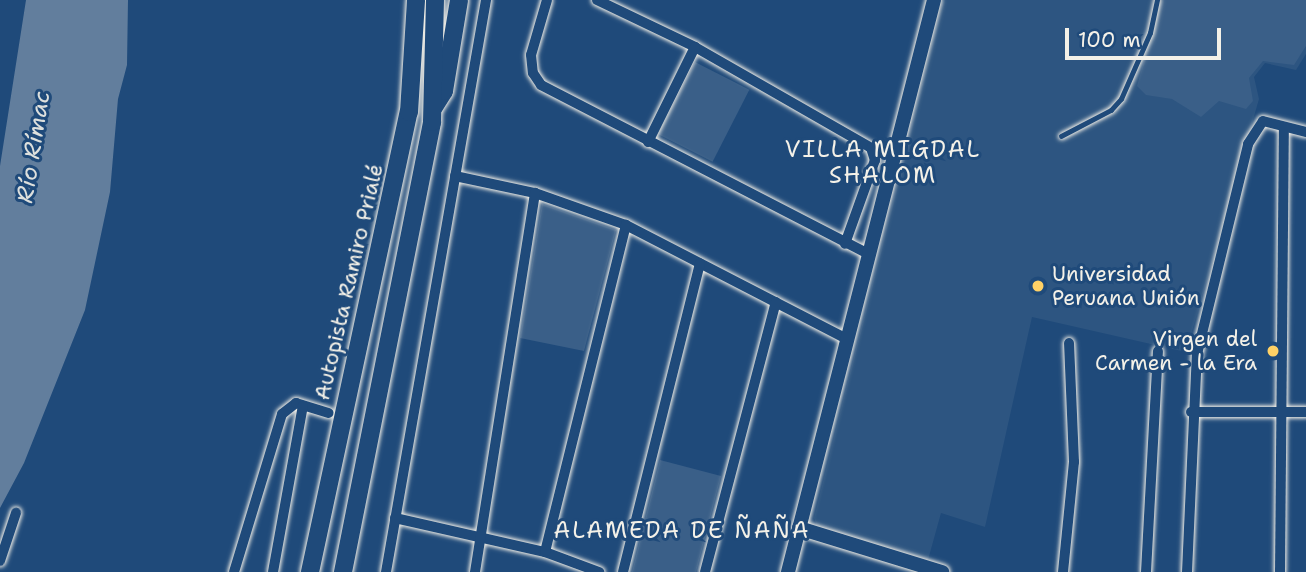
<!DOCTYPE html>
<html>
<head>
<meta charset="utf-8">
<style>
  body { margin:0 }
  #map { position:relative; width:1306px; height:572px; overflow:hidden; background:#1f4a7a; font-family:"Shantell Sans",sans-serif }
  div>[style] { position:absolute }
  .built>* { inset:0; background:#2d5581 }
  .green>* { inset:0; background:#3a5f88; transform-origin:0 0 }
  .water>* { inset:0; background:#627e9d }
  .roads { filter:drop-shadow(0 0 2px #f4f1e8) drop-shadow(0 0 2px #f4f1e8) }
  .lane>* { height:4.5px; margin:-2.25px; padding:0 2.25px; transform-origin:2.25px; border-radius:2.25px; background:#1f4a7a }
  .street>* { height:10px; margin:-5px; padding:0 5px; transform-origin:5px; border-radius:5px; background:#1f4a7a }
  .secondary>* { height:14px; margin:-7px; padding:0 7px; transform-origin:7px; border-radius:7px; background:#1f4a7a }
  .highway>* { height:18px; margin:-9px; padding:0 9px; transform-origin:9px; border-radius:9px; background:#1f4a7a }
  .dots>* { width:19px; height:19px; translate:-50% -50%; box-sizing:border-box; border:4px solid #1f4a7a; border-radius:50% }
  span { translate:-50% -50%; white-space:nowrap; text-align:center; line-height:1.15; -webkit-text-stroke:6px #1f4a7a; paint-order:stroke }
  .poi-label { font-size:21px; color:#f4f1e8 }
  .left { translate:0 -50%; text-align:left }
  .right { translate:-100% -50%; text-align:right }
  .street-label { font-size:21px; color:#f4f1e8 }
  .water-label { font-size:23px; color:#dee0dd; font-style:italic }
  .neighbourhood-label { font-size:23px; color:#f4f1e8; letter-spacing:2px }
  .scale { position:absolute; left:1065px; top:28px; width:156px; height:32px; box-sizing:border-box; border:4px solid #f4f1e8; border-top:0; padding-left:9px; font-size:21px; line-height:24px; white-space:nowrap; color:#f4f1e8; -webkit-text-stroke:5px #1f4a7a; paint-order:stroke }
</style>
</head>
<body>
<div id="map">
  <div class="built">
    <i style="clip-path:polygon(943px 0,1306px 0,1306px 54px,1296px 70px,1265px 63px,1254px 77px,1259px 99px,1186px 352px,1032px 317px,985px 527px,941px 513px,928px 560px,818px 529px,814px 518px)"></i>
  </div>
  <div class="green">
    <i style="clip-path:polygon(1161px 0,1306px 0,1306px 46px,1294px 65px,1263px 61px,1249px 78px,1253px 101px,1246px 109px,1219px 101px,1201px 117px,1172px 99px,1146px 95px,1137px 86px)"></i>
    <i style="left:695px;top:62px;width:61px;height:81px;rotate:27deg"></i>
    <i style="clip-path:polygon(542px 204px,616px 230px,584px 351px,520px 338px)"></i>
    <i style="clip-path:polygon(660px 460px,721px 476px,696px 572px,632px 572px)"></i>
  </div>
  <div class="water">
    <i style="clip-path:polygon(26px 0,128px 0,127px 65px,118px 99px,110px 192px,85px 310px,24px 463px,0 508px,0 166px)"></i>
  </div>
  <div class="roads">
    <div class="lane">
      <i style="left:1061px;top:136px;width:56px;rotate:-27.5deg"></i>
      <i style="left:1111px;top:110px;width:15px;rotate:-48deg"></i>
      <i style="left:1121px;top:99px;width:72px;rotate:-66.3deg"></i>
      <i style="left:1150px;top:33px;width:34px;rotate:-78deg"></i>
    </div>
    <div class="street">
      <i style="left:547px;top:0;width:57px;rotate:106.2deg"></i>
      <i style="left:531px;top:55px;width:18px;rotate:84deg"></i>
      <i style="left:533px;top:73px;width:14px;rotate:56deg"></i>
      <i style="left:541px;top:85px;width:368px;rotate:27.3deg"></i>
      <i style="left:597px;top:0;width:109px;rotate:25.6deg"></i>
      <i style="left:695px;top:47px;width:203px;rotate:29.8deg"></i>
      <i style="left:871px;top:148px;width:13px;rotate:72deg"></i>
      <i style="left:875px;top:160px;width:89px;rotate:109.7deg"></i>
      <i style="left:648px;top:142px;width:106px;rotate:-63.7deg"></i>
      <i style="left:455px;top:176px;width:82px;rotate:12deg"></i>
      <i style="left:535px;top:193px;width:96px;rotate:19.4deg"></i>
      <i style="left:626px;top:225px;width:249px;rotate:27.3deg"></i>
      <i style="left:1191px;top:412px;width:115px"></i>
      <i style="left:395px;top:518px;width:154px;rotate:12.8deg"></i>
      <i style="left:545px;top:552px;width:58px;rotate:20.3deg"></i>
      <i style="left:545px;top:552px;width:337px;rotate:-76.1deg"></i>
      <i style="left:0;top:561px;width:51px;rotate:-71.6deg"></i>
      <i style="left:234px;top:572px;width:165px;rotate:-73.1deg"></i>
      <i style="left:282px;top:414px;width:18px;rotate:-38deg"></i>
      <i style="left:296px;top:403px;width:34px;rotate:17deg"></i>
      <i style="left:273px;top:572px;width:169px;rotate:-79.8deg"></i>
      <i style="left:386px;top:572px;width:581px;rotate:-80.08deg"></i>
      <i style="left:475px;top:572px;width:384px;rotate:-81deg"></i>
      <i style="left:623px;top:572px;width:318px;rotate:-76deg"></i>
      <i style="left:705px;top:572px;width:279px;rotate:-75.3deg"></i>
      <i style="left:1063px;top:572px;width:111px;rotate:-84.3deg"></i>
      <i style="left:1074px;top:462px;width:119px;rotate:-92.4deg"></i>
      <i style="left:1146px;top:572px;width:221px;rotate:-86.9deg"></i>
      <i style="left:1187px;top:572px;width:218px;rotate:-87.4deg"></i>
      <i style="left:1197px;top:354px;width:216px;rotate:-76.3deg"></i>
      <i style="left:1248px;top:144px;width:27px;rotate:-57deg"></i>
      <i style="left:1263px;top:121px;width:44px;rotate:14.3deg"></i>
      <i style="left:1280px;top:572px;width:445px;rotate:-89.5deg"></i>
    </div>
    <div class="secondary">
      <i style="left:799px;top:528px;width:150px;rotate:17.1deg"></i>
      <i style="left:788px;top:572px;width:590px;rotate:-75.68deg"></i>
    </div>
    <div class="highway">
      <i style="left:434px;top:107px;width:19px;rotate:-58deg"></i>
      <i style="left:444px;top:91px;width:92px;rotate:-80.6deg"></i>
      <i style="left:310px;top:572px;width:471px;rotate:-77.9deg"></i>
      <i style="left:409px;top:112px;width:112px;rotate:-86.4deg"></i>
      <i style="left:343px;top:572px;width:459px;rotate:-78.8deg"></i>
      <i style="left:432px;top:122px;width:122px;rotate:-88.6deg"></i>
    </div>
  </div>
  <div class="dots">
    <i style="left:1038px;top:286px;background:#ffd166"></i>
    <i style="left:1273px;top:351px;background:#ffd166"></i>
  </div>
  <div class="poi-label">
    <span class="left" style="left:1052px;top:286px">Universidad<br>Peruana Unión</span>
    <span class="right" style="left:1257px;top:351px">Virgen del<br>Carmen - la Era</span>
  </div>
  <div class="street-label">
    <span style="left:349px;top:282px;rotate:-77deg">Autopista Ramiro Prialé</span>
  </div>
  <div class="water-label">
    <span style="left:33px;top:147px;rotate:-81deg">Río Rímac</span>
  </div>
  <div class="neighbourhood-label">
    <span style="left:883px;top:162px">VILLA MIGDAL<br>SHALOM</span>
    <span style="left:682px;top:530px">ALAMEDA DE ÑAÑA</span>
  </div>
  <div class="scale">100 m</div>
</div>
</body>
</html>
